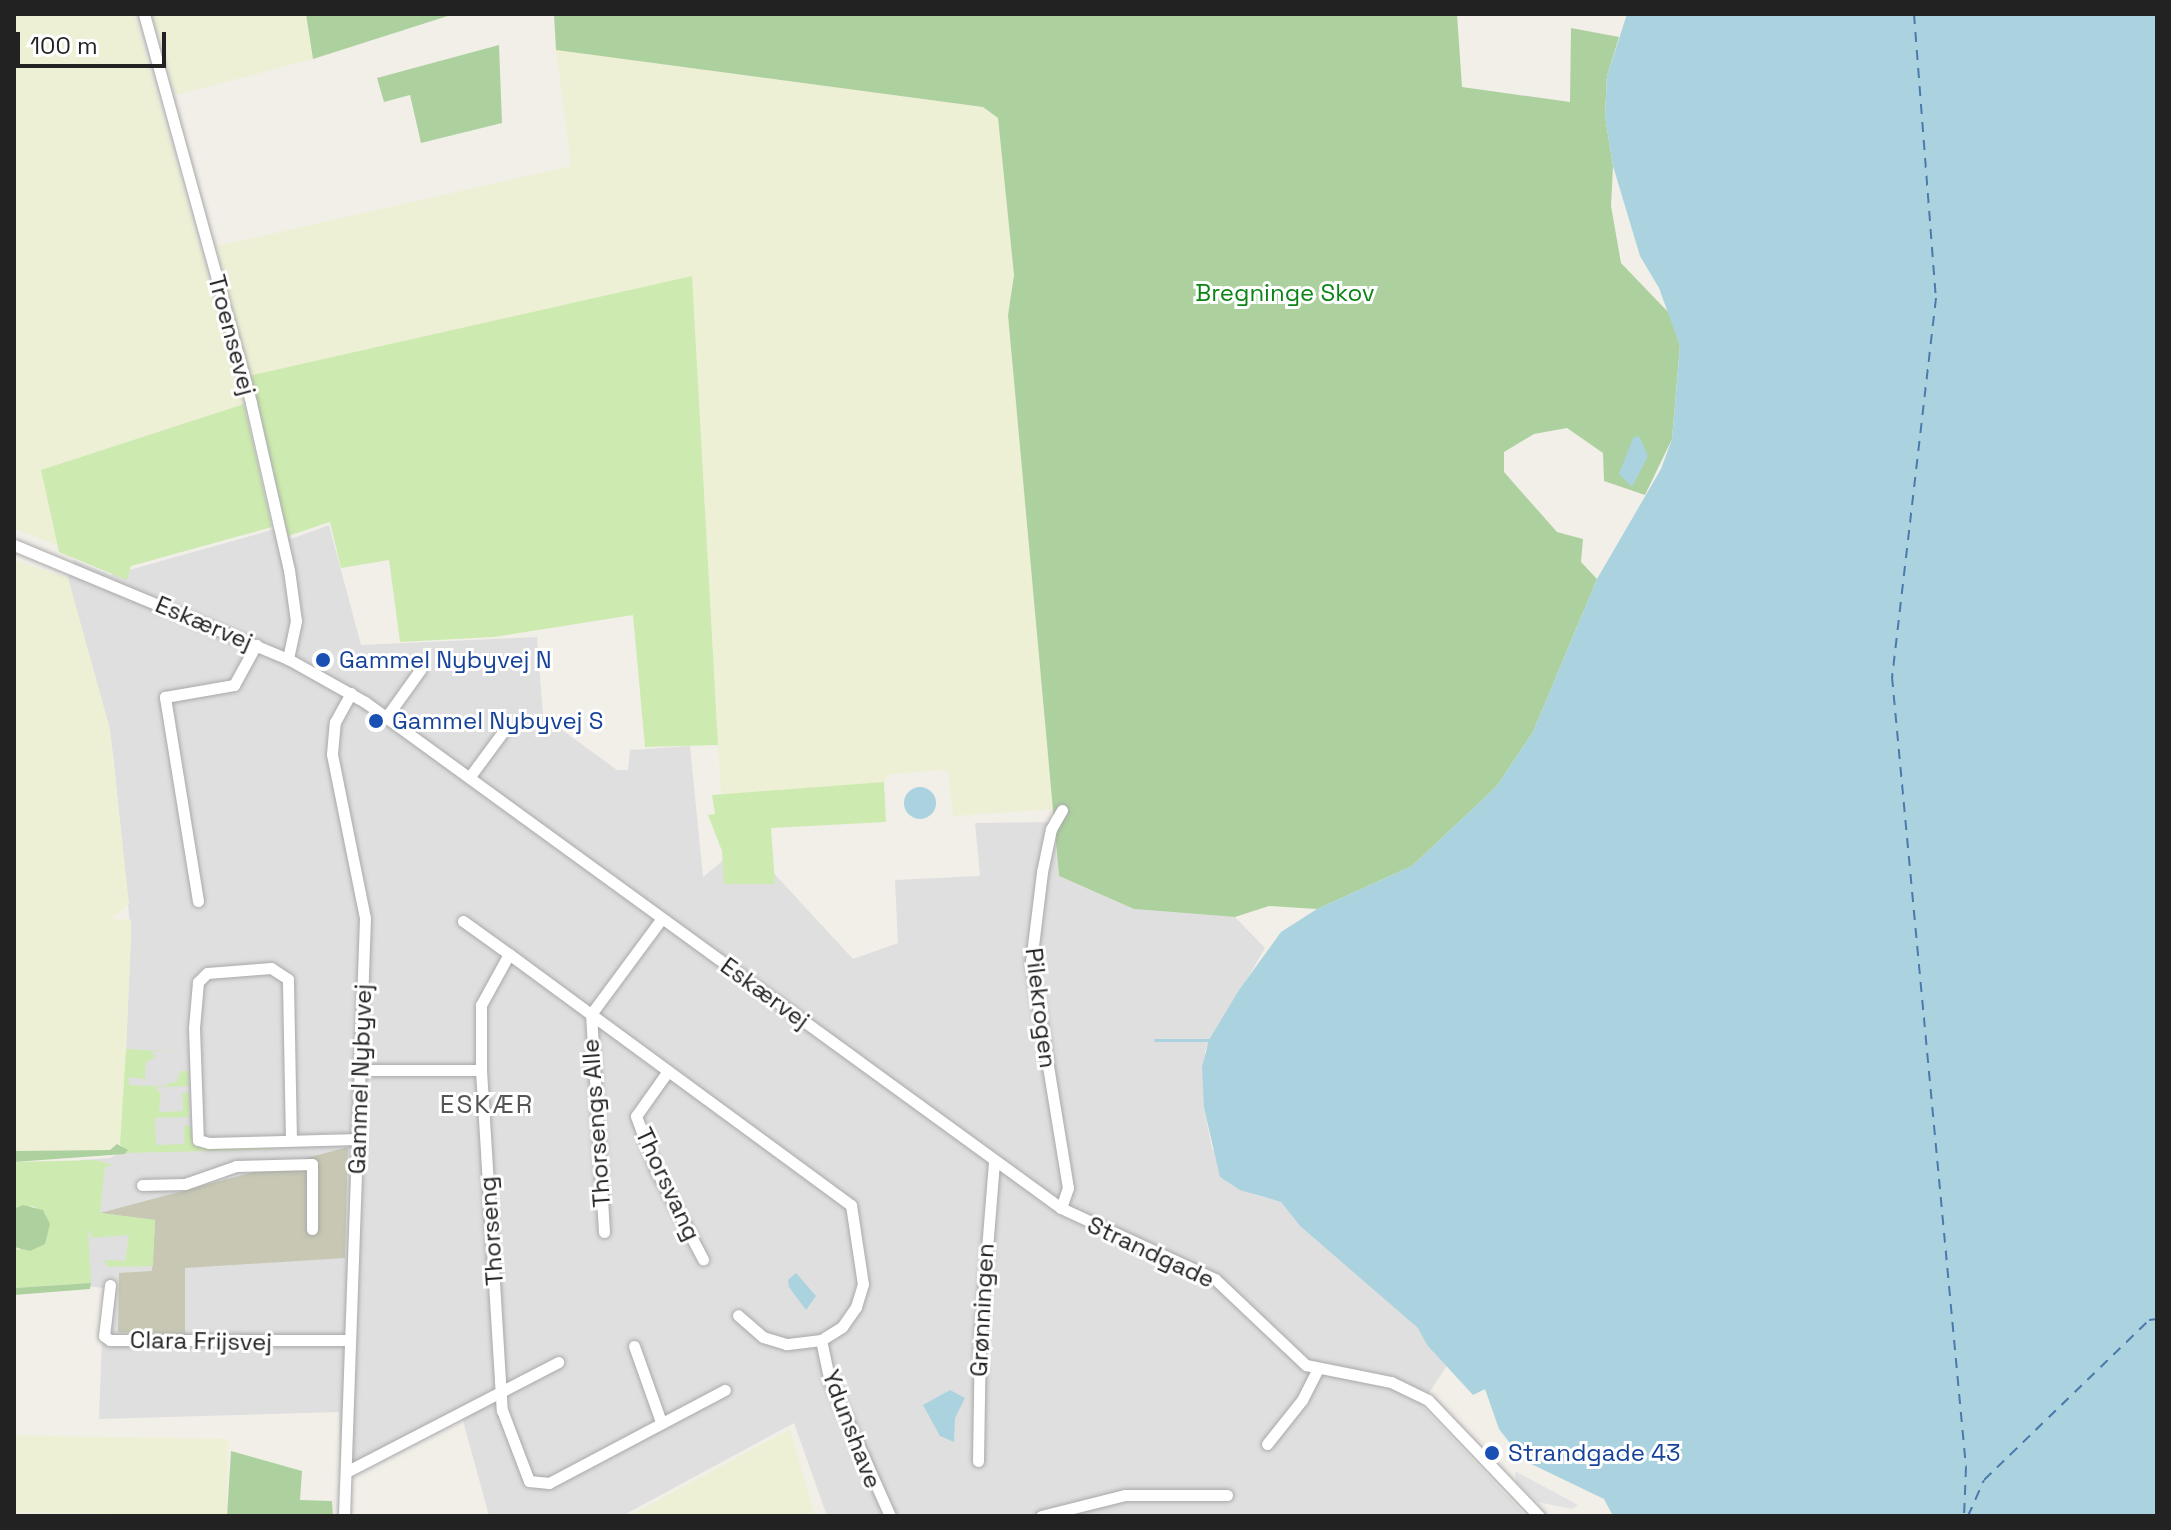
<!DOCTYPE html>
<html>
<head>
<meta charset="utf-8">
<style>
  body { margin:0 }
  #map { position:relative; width:2171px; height:1530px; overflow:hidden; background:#f2efe9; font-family:"Space Grotesk",sans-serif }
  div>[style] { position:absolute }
  .residential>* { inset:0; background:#e0dfdf }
  .construction>* { inset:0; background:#c7c7b4 }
  .farmland>* { inset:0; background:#eef0d5; transform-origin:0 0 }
  .grass>* { inset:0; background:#cdebb0 }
  .forest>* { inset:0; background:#add19e }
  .parking>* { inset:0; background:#e2e2e2 }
  .water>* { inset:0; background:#aad3df }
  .round { border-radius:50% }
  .stream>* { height:3px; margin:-1.5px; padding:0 1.5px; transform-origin:1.5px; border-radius:1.5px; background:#aad3df }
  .ferry>* { height:2px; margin-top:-1px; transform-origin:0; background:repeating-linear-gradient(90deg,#4a7aab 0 10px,transparent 0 18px) }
  .roads { filter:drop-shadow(0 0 2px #a9a9a9) drop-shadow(0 0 2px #a9a9a9) }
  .minor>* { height:11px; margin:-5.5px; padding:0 5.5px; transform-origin:5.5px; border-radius:5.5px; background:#fff }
  .dots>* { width:22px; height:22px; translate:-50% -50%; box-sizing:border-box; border:4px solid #fff; border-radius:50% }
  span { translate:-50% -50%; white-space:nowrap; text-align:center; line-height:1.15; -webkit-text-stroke:6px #fff; paint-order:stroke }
  .park-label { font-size:24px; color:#0c8416 }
  .street-label { font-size:24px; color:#222 }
  .transit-label { font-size:24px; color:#164399 }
  .left { translate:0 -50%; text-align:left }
  .neighbourhood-label { font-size:26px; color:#555; letter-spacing:2px }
  .frame { position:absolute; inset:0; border:16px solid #222; pointer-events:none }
  .scale { position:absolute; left:16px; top:32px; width:150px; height:36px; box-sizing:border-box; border:4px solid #222; border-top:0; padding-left:10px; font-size:24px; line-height:28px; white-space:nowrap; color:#222; -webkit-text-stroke:6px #fff; paint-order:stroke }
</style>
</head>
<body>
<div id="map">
  <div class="residential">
    <i style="clip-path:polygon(329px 525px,361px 645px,537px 637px,543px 716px,617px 770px,628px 770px,630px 750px,690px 746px,703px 877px,745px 842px,853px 959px,898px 943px,895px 880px,980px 876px,975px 823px,1053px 822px,1059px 876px,1134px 909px,1235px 917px,1265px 948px,1205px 1051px,1204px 1108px,1212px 1149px,1253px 1194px,1281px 1202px,1300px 1226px,1419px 1328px,1427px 1345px,1448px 1364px,1421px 1405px,1526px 1516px,827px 1516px,794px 1423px,622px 1516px,489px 1516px,462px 1417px,351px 1474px,340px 1475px,339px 1412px,99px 1419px,104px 1288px,66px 1284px,80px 1160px,109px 1158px,128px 1150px,122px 1140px,131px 935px,113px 753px,68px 578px,74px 560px,111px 575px,286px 526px,291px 539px)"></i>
  </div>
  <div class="construction">
    <i style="clip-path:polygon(348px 1147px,345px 1258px,185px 1268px,185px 1335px,118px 1332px,119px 1273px,152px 1271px,155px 1220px,100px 1213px)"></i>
  </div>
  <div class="farmland">
    <i style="clip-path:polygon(14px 14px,134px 14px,244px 404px,41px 470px,57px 545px,14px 529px)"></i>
    <i style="clip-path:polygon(152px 14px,306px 14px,313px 59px,176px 95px)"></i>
    <i style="clip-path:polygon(556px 50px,983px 107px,998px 118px,1014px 275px,1008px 315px,1053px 809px,953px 816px,948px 770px,890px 774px,884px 782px,721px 795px,692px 277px,249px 376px,217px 246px,571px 166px)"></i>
    <i style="clip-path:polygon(14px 560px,68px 578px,110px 729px,129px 904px,111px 919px,131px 920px,131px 935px,122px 1142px,111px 1150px,14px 1151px)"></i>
    <i style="clip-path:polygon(790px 1429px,815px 1516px,629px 1516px)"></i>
    <i style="left:228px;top:1439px;width:77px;height:214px;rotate:91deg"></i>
  </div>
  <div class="grass">
    <i style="clip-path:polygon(692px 276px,718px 745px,645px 747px,633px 615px,494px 637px,400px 642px,389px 560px,341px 568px,330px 522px,288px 536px,249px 376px)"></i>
    <i style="clip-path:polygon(244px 404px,272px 527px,131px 566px,127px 580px,59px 552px,41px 470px)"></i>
    <i style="clip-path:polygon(884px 782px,886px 822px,771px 828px,775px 884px,724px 884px,722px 851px,708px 815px,715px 814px,712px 795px)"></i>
    <i style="clip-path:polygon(126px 1049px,190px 1052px,150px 1051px,156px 1057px,146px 1062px,145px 1079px,129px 1077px,129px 1085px,163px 1086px,177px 1081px,181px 1071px,188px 1071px,189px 1086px,155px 1087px,161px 1094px,159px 1112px,183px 1111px,182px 1093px,189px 1093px,189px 1117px,155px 1118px,156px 1145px,184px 1144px,184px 1126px,190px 1126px,199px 1146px,284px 1149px,127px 1153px,120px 1144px)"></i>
    <i style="clip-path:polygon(96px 1160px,113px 1165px,105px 1167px,100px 1213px,155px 1220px,153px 1266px,108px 1267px,104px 1260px,125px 1261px,129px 1235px,92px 1238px,88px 1228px,91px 1283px,14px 1288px,14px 1247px,19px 1250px,46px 1214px,33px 1206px,14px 1209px,14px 1162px)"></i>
  </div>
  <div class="forest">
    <i style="clip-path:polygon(306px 14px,454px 14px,313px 59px)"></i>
    <i style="clip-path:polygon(554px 14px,1457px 14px,1462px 87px,1570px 102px,1571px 28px,1619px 37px,1607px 76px,1605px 116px,1613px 166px,1611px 206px,1621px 263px,1670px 314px,1680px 346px,1672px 439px,1645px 495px,1604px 481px,1603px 453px,1567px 428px,1534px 434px,1504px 452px,1504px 472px,1557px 532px,1583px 539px,1581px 562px,1597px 579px,1533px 732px,1496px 787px,1412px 866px,1317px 909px,1269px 906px,1235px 917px,1134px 909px,1059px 876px,1008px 315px,1014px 275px,998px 118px,983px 107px,556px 50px)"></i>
    <i style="clip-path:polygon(499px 45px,502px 123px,421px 143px,410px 95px,384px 102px,377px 78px)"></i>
    <i style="clip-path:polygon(117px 1144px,128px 1150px,125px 1154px,14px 1162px,14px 1151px,110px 1150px)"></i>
    <i style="clip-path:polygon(23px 1205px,43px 1210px,50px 1224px,45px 1244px,30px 1251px,14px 1247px,14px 1209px)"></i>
    <i style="clip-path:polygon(91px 1283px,90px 1289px,14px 1295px,14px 1288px)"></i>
    <i style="clip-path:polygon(231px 1451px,302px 1471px,300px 1500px,332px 1501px,333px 1516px,227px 1516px)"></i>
  </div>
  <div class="parking">
    <i style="clip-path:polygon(1515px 1471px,1578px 1505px,1572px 1509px,1538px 1502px,1516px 1481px)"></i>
  </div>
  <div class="water">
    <i style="clip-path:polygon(1627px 14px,2157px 14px,2157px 1516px,1613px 1516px,1604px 1499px,1523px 1460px,1499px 1429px,1485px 1389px,1473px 1395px,1427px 1345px,1418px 1328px,1300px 1226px,1281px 1202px,1240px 1190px,1220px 1177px,1204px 1108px,1202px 1067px,1209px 1040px,1239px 990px,1281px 932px,1317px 909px,1412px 866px,1496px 787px,1533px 732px,1597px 579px,1661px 469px,1672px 439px,1680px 346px,1659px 288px,1640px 256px,1613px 166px,1605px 116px,1607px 76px)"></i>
    <i style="clip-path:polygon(1639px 436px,1648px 456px,1632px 487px,1619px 474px,1633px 438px)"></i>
    <i class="round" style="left:904px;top:787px;width:32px;height:32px"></i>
    <i style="clip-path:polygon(796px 1273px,816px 1296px,806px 1310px,789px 1287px,788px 1280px)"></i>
    <i style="clip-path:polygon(950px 1390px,965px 1398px,955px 1418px,954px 1442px,940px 1436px,923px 1405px)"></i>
  </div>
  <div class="stream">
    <i style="left:1155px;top:1040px;width:54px"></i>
  </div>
  <div class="ferry">
    <i style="left:1914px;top:14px;width:285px;rotate:85.6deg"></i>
    <i style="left:1936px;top:298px;width:382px;rotate:96.6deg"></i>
    <i style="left:1892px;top:677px;width:793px;rotate:84.65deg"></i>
    <i style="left:1966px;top:1467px;width:49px;rotate:92.3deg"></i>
    <i style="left:1968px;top:1516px;width:39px;rotate:-66deg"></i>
    <i style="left:1984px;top:1480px;width:230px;rotate:-44.1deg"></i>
    <i style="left:2149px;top:1320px;width:8px;rotate:-7deg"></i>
  </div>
  <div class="roads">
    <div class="minor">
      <i style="left:144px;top:14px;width:403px;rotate:74.6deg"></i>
      <i style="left:251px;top:403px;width:171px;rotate:77.2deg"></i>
      <i style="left:289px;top:570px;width:51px;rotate:82.2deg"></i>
      <i style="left:296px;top:621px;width:39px;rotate:102deg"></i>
      <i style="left:14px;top:545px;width:297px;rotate:22.6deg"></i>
      <i style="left:288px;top:659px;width:88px;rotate:29.2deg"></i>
      <i style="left:365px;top:702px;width:860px;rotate:36.02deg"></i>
      <i style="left:1061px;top:1208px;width:170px;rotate:24.8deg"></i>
      <i style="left:1215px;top:1279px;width:125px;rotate:43.4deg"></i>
      <i style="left:1306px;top:1365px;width:87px;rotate:11.3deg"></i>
      <i style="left:1391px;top:1382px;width:41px;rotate:25.9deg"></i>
      <i style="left:1428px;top:1400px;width:161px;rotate:46.3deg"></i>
      <i style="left:387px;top:716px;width:57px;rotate:-54.3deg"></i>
      <i style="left:471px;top:775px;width:52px;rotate:-53.6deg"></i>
      <i style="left:198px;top:901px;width:207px;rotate:-99.2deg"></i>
      <i style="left:165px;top:697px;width:70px;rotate:-9.9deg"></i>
      <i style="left:234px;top:685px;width:46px;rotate:-61.2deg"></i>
      <i style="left:463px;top:921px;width:57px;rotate:35.7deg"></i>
      <i style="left:509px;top:954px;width:58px;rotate:118.8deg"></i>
      <i style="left:481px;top:1005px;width:65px;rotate:90deg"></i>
      <i style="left:509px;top:954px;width:424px;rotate:36.3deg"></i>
      <i style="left:851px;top:1205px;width:80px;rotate:81.4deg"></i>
      <i style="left:863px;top:1284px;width:24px;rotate:107deg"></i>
      <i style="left:856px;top:1307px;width:24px;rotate:125deg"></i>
      <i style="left:842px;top:1327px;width:25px;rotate:148deg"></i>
      <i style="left:821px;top:1340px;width:35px;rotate:173deg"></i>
      <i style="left:786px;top:1344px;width:24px;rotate:-163deg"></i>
      <i style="left:763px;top:1337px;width:33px;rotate:-139deg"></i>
      <i style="left:360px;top:1070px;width:121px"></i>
      <i style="left:481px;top:1070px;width:341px;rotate:86.5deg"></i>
      <i style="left:502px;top:1410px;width:76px;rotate:69.2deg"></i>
      <i style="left:529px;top:1481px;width:20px;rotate:6deg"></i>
      <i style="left:549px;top:1483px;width:199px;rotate:-27.9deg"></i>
      <i style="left:668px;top:1071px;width:55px;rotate:125.4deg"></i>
      <i style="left:636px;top:1116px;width:58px;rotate:69.7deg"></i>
      <i style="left:656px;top:1170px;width:101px;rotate:62.2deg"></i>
      <i style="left:291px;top:1140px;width:161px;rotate:-91.1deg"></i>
      <i style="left:288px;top:979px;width:20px;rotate:-147deg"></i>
      <i style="left:271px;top:968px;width:64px;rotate:175.5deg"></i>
      <i style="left:207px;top:973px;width:13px;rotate:135deg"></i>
      <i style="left:198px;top:982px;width:46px;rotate:95deg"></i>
      <i style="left:194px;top:1028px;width:112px;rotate:88deg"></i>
      <i style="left:198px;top:1140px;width:11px;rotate:15deg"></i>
      <i style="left:209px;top:1143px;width:149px;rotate:-1.5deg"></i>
      <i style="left:142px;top:1185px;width:43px;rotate:-1.3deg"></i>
      <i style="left:185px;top:1184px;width:54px;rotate:-19.4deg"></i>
      <i style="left:236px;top:1166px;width:76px;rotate:-1.5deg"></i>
      <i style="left:312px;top:1164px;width:65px;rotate:90deg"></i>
      <i style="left:1061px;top:1208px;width:21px;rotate:-71deg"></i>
      <i style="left:1068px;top:1188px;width:229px;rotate:-99.3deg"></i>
      <i style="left:1031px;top:962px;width:91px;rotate:-83deg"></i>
      <i style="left:1042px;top:872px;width:44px;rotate:-78.2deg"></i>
      <i style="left:1051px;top:829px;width:22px;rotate:-60deg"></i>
      <i style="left:604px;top:1232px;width:218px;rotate:-93.4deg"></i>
      <i style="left:591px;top:1014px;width:119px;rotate:-53.5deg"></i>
      <i style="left:110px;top:1285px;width:51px;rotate:96.7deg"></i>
      <i style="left:104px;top:1336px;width:7px;rotate:34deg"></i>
      <i style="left:110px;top:1340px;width:240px"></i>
      <i style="left:821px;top:1340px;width:40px;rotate:78deg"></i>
      <i style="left:829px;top:1379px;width:150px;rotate:66deg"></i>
      <i style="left:634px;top:1346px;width:81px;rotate:70.4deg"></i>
      <i style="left:1267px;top:1444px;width:56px;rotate:-51.5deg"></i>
      <i style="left:1302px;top:1400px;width:35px;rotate:-63deg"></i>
      <i style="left:978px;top:1461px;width:125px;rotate:-89.1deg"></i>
      <i style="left:980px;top:1336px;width:176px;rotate:-85.4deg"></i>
      <i style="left:346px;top:1472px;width:239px;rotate:-27.4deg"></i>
      <i style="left:344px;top:1516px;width:598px;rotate:-87.99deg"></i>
      <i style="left:365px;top:918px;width:167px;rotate:-101.4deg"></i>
      <i style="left:332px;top:754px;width:32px;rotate:-85deg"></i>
      <i style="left:335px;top:722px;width:33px;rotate:-61deg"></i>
      <i style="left:1041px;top:1516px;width:87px;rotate:-14deg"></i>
      <i style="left:1125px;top:1495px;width:102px"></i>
    </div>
  </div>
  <div class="dots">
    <i style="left:323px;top:660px;background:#1a4fb4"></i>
    <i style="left:376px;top:721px;background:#1a4fb4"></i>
    <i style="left:1492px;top:1453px;background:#1a4fb4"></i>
  </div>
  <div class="park-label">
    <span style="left:1285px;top:293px">Bregninge Skov</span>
  </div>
  <div class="street-label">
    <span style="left:232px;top:335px;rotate:75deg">Troensevej</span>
    <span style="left:204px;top:623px;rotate:23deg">Eskærvej</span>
    <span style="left:765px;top:993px;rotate:36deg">Eskærvej</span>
    <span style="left:1041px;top:1008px;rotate:83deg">Pilekrogen</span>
    <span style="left:360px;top:1079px;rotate:-88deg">Gammel Nybyvej</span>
    <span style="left:596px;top:1123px;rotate:-94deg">Thorsengs Alle</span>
    <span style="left:668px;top:1184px;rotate:65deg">Thorsvang</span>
    <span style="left:491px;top:1231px;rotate:-94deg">Thorseng</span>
    <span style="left:1151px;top:1252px;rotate:25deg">Strandgade</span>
    <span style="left:982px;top:1310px;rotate:-87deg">Grønningen</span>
    <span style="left:201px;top:1341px;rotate:1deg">Clara Frijsvej</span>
    <span style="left:852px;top:1429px;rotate:69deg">Ydunshave</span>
  </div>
  <div class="transit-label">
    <span class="left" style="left:339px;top:660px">Gammel Nybyvej N</span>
    <span class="left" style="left:392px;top:721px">Gammel Nybyvej S</span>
    <span class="left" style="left:1508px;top:1453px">Strandgade 43</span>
  </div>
  <div class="neighbourhood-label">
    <span style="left:487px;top:1105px">ESKÆR</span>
  </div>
  <div class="frame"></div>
  <div class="scale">100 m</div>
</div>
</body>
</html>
